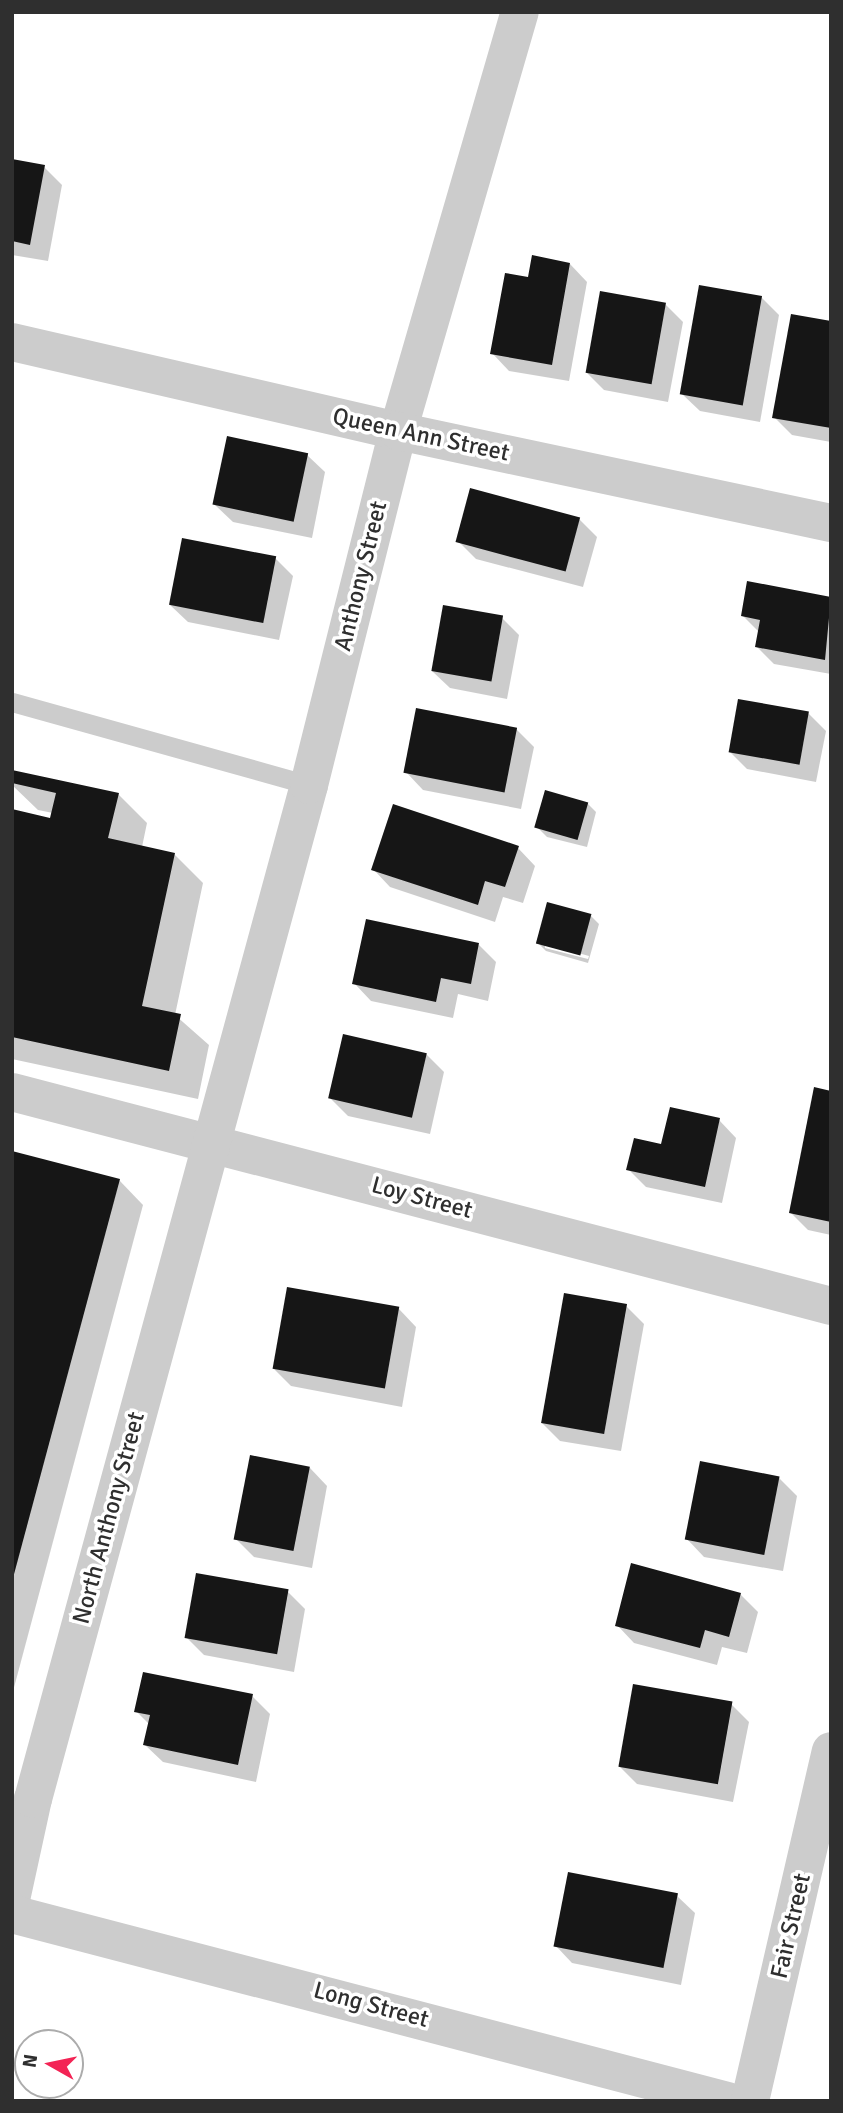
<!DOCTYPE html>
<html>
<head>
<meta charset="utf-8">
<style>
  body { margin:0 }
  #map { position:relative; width:843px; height:2113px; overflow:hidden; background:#fff; font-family:Signika,sans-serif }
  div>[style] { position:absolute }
  .shadow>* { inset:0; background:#0003 }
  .building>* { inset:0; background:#161616; transform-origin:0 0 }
  .service>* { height:19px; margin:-9.5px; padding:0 9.5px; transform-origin:9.5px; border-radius:9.5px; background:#ccc }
  .minor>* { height:38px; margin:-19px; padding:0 19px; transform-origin:19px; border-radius:19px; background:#ccc }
  .tertiary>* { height:38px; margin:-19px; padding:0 19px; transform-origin:19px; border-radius:19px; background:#ccc }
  span { translate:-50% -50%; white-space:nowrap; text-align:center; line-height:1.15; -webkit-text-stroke:7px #fff; paint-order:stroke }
  .street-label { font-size:24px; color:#2f2f2f }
  .frame { position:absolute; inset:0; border:14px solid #2f2f2f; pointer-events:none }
  .north { position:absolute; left:14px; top:2029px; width:70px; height:70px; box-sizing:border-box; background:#fff; border:2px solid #acacac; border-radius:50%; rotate:279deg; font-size:19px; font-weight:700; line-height:28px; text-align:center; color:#2f2f2f }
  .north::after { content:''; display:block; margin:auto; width:24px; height:32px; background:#f32455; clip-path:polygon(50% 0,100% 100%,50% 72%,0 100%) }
</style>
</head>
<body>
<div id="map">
  <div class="shadow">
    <i style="clip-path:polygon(12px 161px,44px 167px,62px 185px,48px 261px,12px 255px)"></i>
    <i style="clip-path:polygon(570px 264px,587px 282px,569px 381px,509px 371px,492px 353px,530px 279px)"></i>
    <i style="clip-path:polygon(761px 297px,779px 315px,760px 422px,700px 411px,682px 394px)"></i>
    <i style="clip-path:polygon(665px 304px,683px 322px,668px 402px,604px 390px,587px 373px)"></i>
    <i style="clip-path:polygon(831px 323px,831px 442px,792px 435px,774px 417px)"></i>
    <i style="clip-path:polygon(307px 455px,325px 472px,312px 538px,233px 522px,215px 505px)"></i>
    <i style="clip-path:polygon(579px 519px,597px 537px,583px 587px,476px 559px,459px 542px)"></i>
    <i style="clip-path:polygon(275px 558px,293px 576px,279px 640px,188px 622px,170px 605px)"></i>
    <i style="clip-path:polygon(831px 598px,831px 674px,774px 664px,756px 646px,759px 632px,743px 616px)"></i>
    <i style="clip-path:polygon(502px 618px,519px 635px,507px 699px,450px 688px,432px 671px)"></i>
    <i style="clip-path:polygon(808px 713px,826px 731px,816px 782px,747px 769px,729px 751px)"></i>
    <i style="clip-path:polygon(516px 729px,534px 747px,521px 809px,423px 790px,406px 772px)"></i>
    <i style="clip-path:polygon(12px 771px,118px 794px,147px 823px,142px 847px,174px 854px,203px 883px,175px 1015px,209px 1045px,198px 1099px,12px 1059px,12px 811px,52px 820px,53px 813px,38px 810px,12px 785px)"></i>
    <i style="clip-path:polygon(587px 803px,596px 812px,587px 847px,547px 837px,538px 828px)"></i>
    <i style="clip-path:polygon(518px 848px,535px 866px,523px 903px,503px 897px,495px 922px,390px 887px,373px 869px)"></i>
    <i style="clip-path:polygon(evenodd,590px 915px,599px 924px,588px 963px,546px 951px,537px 942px,590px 915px,545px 944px,589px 956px,588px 959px,545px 948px,545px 944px)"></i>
    <i style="clip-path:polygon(479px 945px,496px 962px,488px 1001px,458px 994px,453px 1018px,371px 1001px,354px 983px)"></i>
    <i style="clip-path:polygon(426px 1054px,444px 1072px,430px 1134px,348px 1116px,331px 1099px)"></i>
    <i style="clip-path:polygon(831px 1093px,831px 1235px,808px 1230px,790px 1212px)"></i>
    <i style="clip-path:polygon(719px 1120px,736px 1138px,722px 1203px,646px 1187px,628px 1169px,663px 1146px)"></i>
    <i style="clip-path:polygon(12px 1153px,119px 1180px,143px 1205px,12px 1695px)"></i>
    <i style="clip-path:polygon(626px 1306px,644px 1324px,621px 1451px,560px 1441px,542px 1423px)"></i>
    <i style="clip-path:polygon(399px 1309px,416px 1327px,402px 1407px,291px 1386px,274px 1369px)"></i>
    <i style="clip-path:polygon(310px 1468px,327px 1486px,312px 1568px,254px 1557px,236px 1539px)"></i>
    <i style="clip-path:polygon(779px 1478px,797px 1496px,783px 1571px,704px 1557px,687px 1539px)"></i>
    <i style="clip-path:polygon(288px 1592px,305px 1609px,294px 1672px,204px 1655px,186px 1637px)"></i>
    <i style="clip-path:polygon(740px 1594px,758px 1612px,747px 1653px,722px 1647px,717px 1665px,634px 1643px,617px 1625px)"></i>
    <i style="clip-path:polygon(252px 1696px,270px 1714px,256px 1782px,163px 1762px,145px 1745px,150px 1725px,136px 1711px)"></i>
    <i style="clip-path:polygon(731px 1704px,749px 1722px,733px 1802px,637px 1784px,619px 1766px)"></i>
    <i style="clip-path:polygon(677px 1896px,695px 1913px,681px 1985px,572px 1963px,555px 1945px)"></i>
  </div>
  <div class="building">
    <i style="clip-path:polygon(12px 159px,45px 165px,30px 245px,12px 241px)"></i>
    <i style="clip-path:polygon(532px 255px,570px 263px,552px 365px,490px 354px,505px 273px,528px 277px)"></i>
    <i style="left:699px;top:285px;width:64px;height:111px;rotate:10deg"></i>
    <i style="left:600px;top:291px;width:67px;height:83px;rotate:10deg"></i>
    <i style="clip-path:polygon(791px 314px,831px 321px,831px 428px,772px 418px)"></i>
    <i style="left:227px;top:436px;width:83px;height:70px;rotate:12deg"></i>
    <i style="left:470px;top:488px;width:114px;height:56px;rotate:15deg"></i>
    <i style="left:182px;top:538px;width:96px;height:68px;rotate:11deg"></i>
    <i style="clip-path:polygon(747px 581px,831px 597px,825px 660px,755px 647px,760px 620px,741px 616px)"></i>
    <i style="left:443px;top:605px;width:61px;height:67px;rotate:10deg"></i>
    <i style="left:738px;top:699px;width:72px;height:54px;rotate:10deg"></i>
    <i style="left:416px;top:708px;width:103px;height:66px;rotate:11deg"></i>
    <i style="clip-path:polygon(12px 770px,119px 793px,108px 838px,175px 853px,142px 1006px,181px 1014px,169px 1071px,12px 1037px,12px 809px,50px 818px,56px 793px,12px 783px)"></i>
    <i style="left:545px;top:790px;width:45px;height:39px;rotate:16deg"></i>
    <i style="clip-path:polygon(393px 804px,519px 846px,505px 887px,485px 881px,478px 905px,371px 870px)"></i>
    <i style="left:547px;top:902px;width:46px;height:43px;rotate:15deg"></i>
    <i style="clip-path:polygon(366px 919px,479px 943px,471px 984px,441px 978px,436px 1002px,352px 984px)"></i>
    <i style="left:343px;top:1034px;width:86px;height:66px;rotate:13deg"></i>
    <i style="clip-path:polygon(814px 1087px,831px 1091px,831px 1222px,789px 1213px)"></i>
    <i style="clip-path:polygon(670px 1107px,720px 1118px,705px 1187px,626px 1170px,634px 1138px,661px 1144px)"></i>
    <i style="clip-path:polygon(12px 1151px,120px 1179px,13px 1578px,12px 1578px)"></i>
    <i style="left:287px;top:1287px;width:114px;height:83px;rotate:10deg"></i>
    <i style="left:564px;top:1293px;width:64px;height:132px;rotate:10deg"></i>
    <i style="left:250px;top:1455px;width:61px;height:86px;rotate:11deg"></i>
    <i style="left:700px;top:1461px;width:81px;height:80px;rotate:11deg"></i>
    <i style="clip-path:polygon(631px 1563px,741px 1593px,729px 1637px,705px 1630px,700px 1648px,615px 1626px)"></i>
    <i style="left:196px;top:1573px;width:94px;height:66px;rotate:10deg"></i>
    <i style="clip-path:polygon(143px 1672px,253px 1694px,238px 1765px,143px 1745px,150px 1715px,134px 1712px)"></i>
    <i style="left:633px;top:1684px;width:101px;height:84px;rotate:10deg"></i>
    <i style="left:568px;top:1872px;width:112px;height:76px;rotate:11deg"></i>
  </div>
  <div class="service">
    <i style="left:12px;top:702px;width:308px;rotate:15.6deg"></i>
  </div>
  <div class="minor">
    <i style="left:12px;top:1092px;width:846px;rotate:14.64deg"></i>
    <i style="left:12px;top:1895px;width:98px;rotate:-77.7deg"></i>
    <i style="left:33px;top:1799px;width:1051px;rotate:-74.77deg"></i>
    <i style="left:309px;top:785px;width:365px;rotate:-75.9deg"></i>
    <i style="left:398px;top:431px;width:436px;rotate:-73.8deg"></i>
    <i style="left:12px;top:1914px;width:740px;rotate:14.64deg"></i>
    <i style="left:750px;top:2101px;width:359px;rotate:-77deg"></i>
  </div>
  <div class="tertiary">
    <i style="left:12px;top:342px;width:396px;rotate:13deg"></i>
    <i style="left:398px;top:431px;width:443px;rotate:12deg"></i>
  </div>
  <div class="street-label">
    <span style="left:421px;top:435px;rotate:12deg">Queen Ann Street</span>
    <span style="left:361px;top:576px;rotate:-76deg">Anthony Street</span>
    <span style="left:422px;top:1198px;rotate:15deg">Loy Street</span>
    <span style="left:109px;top:1518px;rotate:-75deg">North Anthony Street</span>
    <span style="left:791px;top:1926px;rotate:-77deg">Fair Street</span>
    <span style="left:371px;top:2005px;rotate:15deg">Long Street</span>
  </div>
  <div class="frame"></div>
  <div class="north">N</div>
</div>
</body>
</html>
